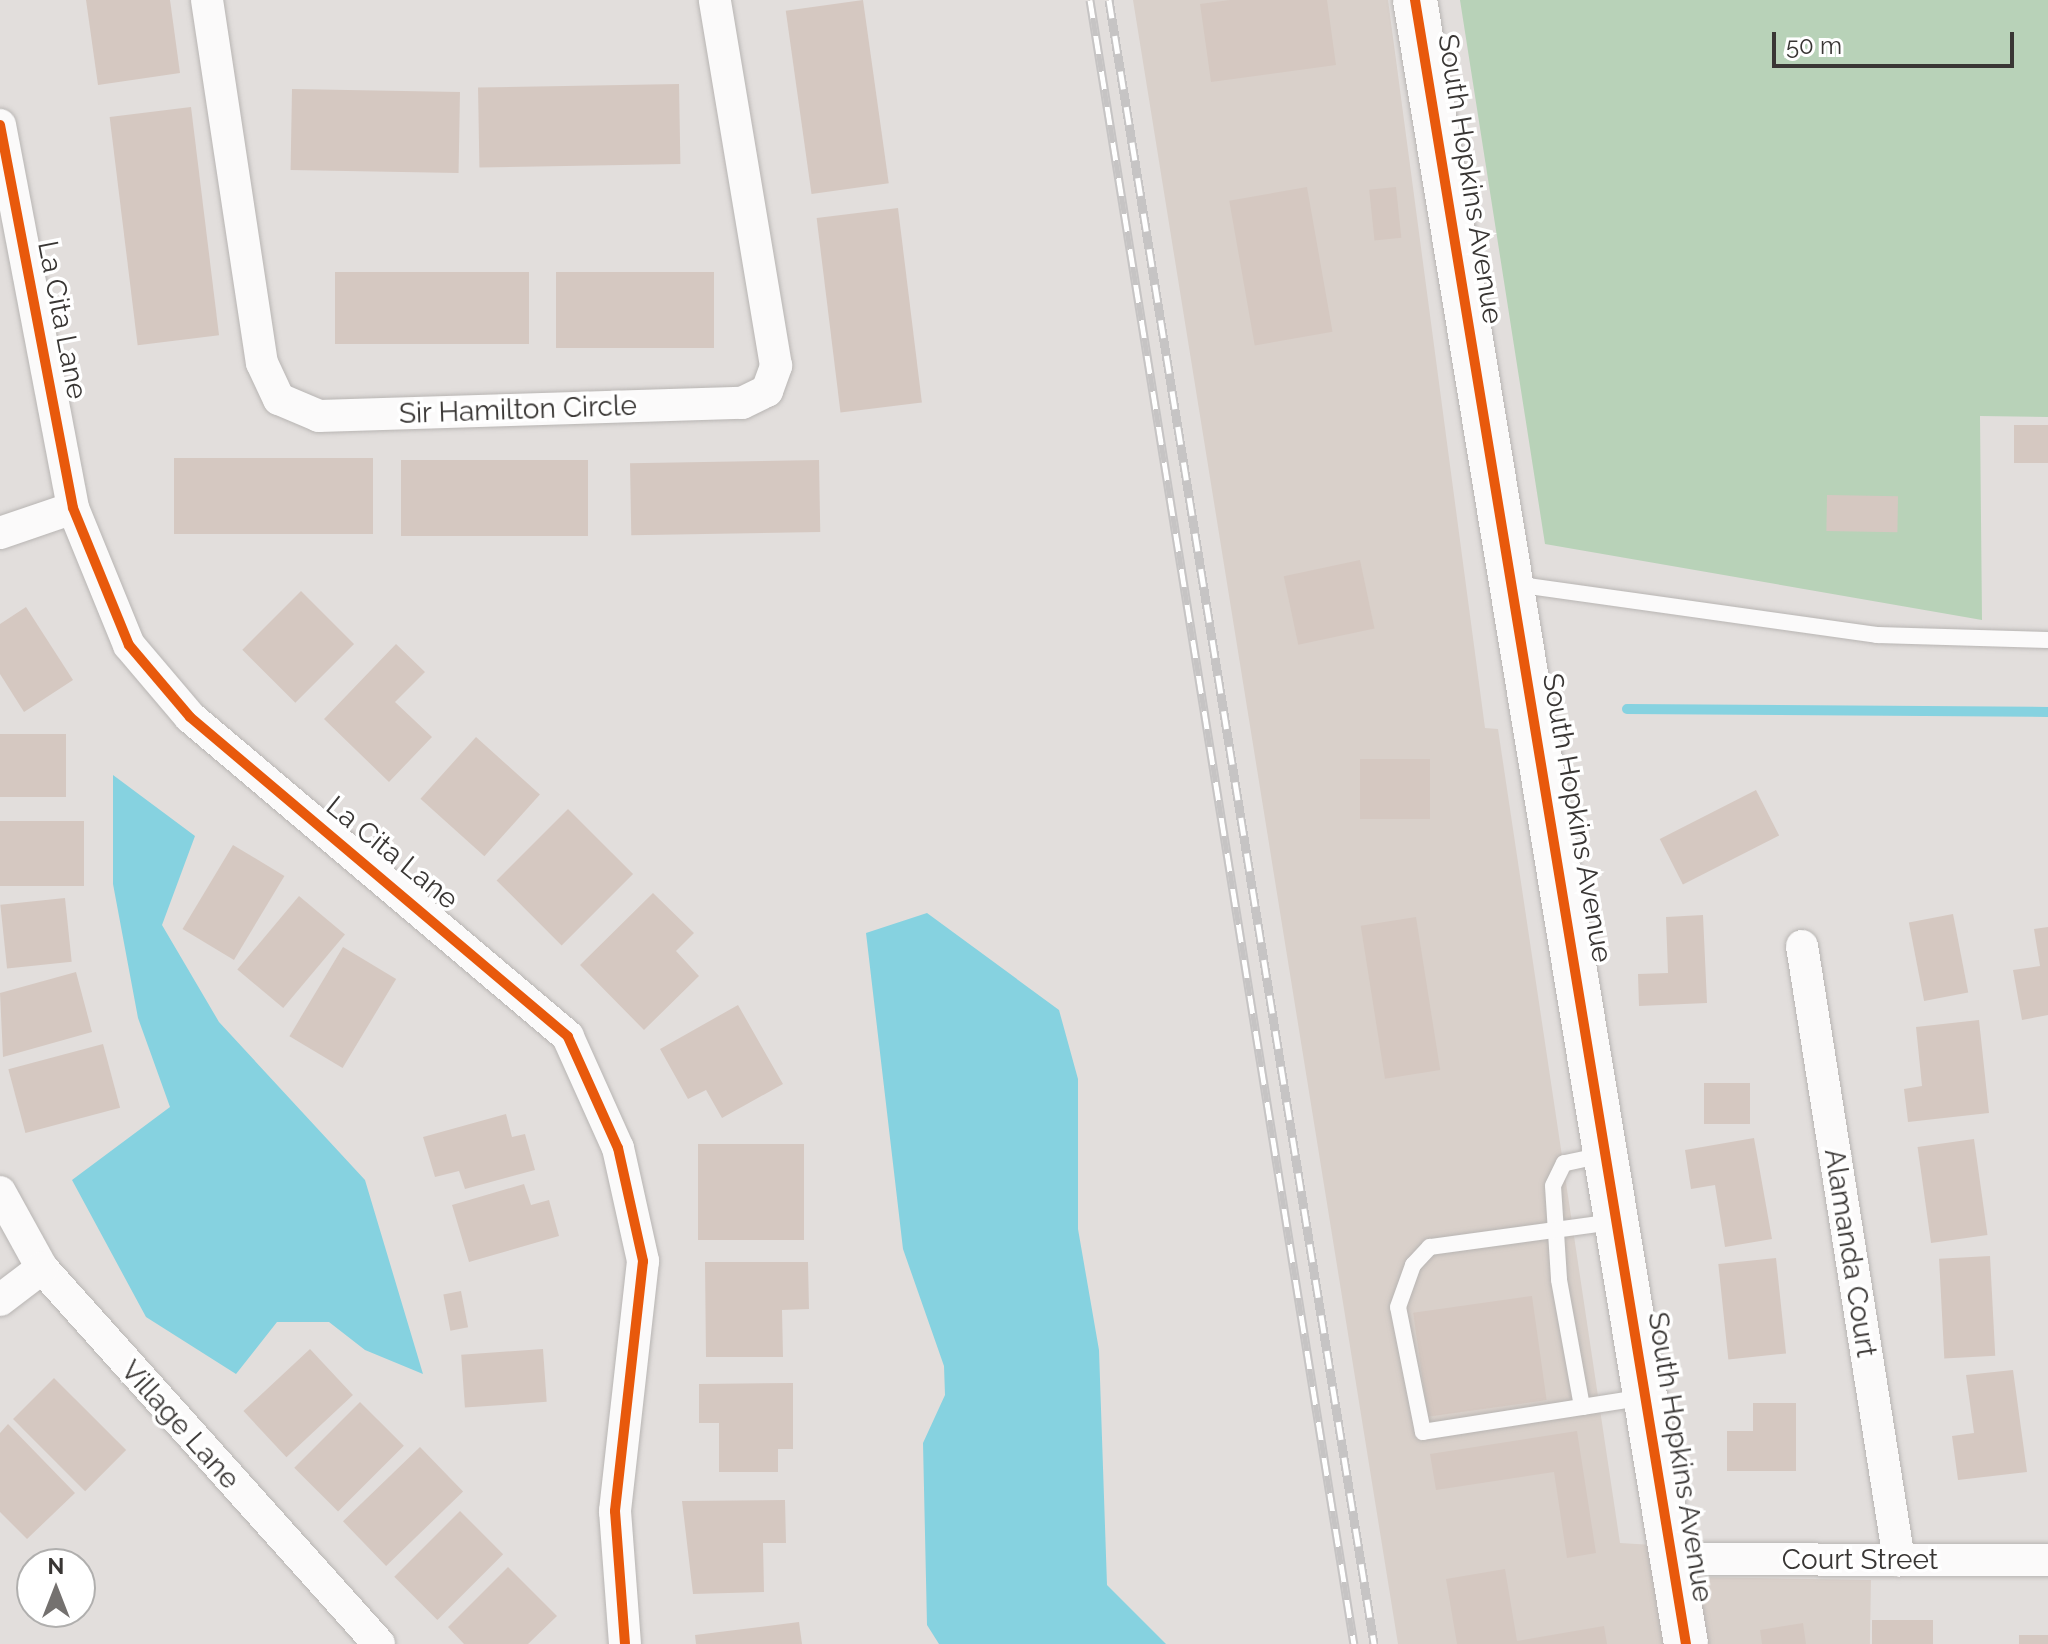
<!DOCTYPE html>
<html>
<head>
<meta charset="utf-8">
<style>
  body { margin:0 }
  #map { position:relative; width:2048px; height:1644px; overflow:hidden; background:#e2dedc; font-family:Raleway,sans-serif }
  div>[style] { position:absolute }
  .built>* { inset:0; background:#d9d0ca; transform-origin:0 0 }
  .green>* { inset:0; background:#b8d2b8 }
  .water>* { inset:0; background:#86d2e0 }
  .stream>* { height:10px; margin:-5px; padding:0 5px; transform-origin:5px; border-radius:5px; background:#86d2e0 }
  .building>* { inset:0; background:#d5c8c1; transform-origin:0 0 }
  .roads { filter:drop-shadow(0 0 2px #b8b5b3) drop-shadow(0 0 2px #b8b5b3) }
  .lane>* { height:16px; margin:-8px; padding:0 8px; transform-origin:8px; border-radius:8px; background:#fbfafa }
  .street>* { height:32px; margin:-16px; padding:0 16px; transform-origin:16px; border-radius:16px; background:#fbfafa }
  .secondary>* { height:44px; margin:-22px; padding:0 22px; transform-origin:22px; border-radius:22px; background:#fbfafa }
  .rail>* { height:9px; margin-top:-4.5px; transform-origin:0; background:repeating-linear-gradient(90deg,#fff 0 18px,#c6c4c4 0 36px); box-sizing:border-box; border-block:2px solid #c6c4c4 }
  .cycleway>* { height:10px; margin:-5px; padding:0 5px; transform-origin:5px; border-radius:5px; background:#e8590c }
  span { translate:-50% -50%; white-space:nowrap; text-align:center; line-height:1.15; -webkit-text-stroke:7px #fff; paint-order:stroke }
  .street-label { font-size:28px; color:#393634 }
  .north { position:absolute; left:16px; top:1548px; width:80px; height:80px; box-sizing:border-box; background:#fff; border:2px solid #b0afae; border-radius:50%; rotate:0deg; font-size:22px; font-weight:700; line-height:32px; text-align:center; color:#393634 }
  .north::after { content:''; display:block; margin:auto; width:28px; height:36px; background:#74716f; clip-path:polygon(50% 0,100% 100%,50% 72%,0 100%) }
  .scale { position:absolute; left:1772px; top:32px; width:242px; height:36px; box-sizing:border-box; border:4px solid #393634; border-top:0; padding-left:10px; font-size:24px; line-height:28px; white-space:nowrap; color:#393634; -webkit-text-stroke:6px #fff; paint-order:stroke }
</style>
</head>
<body>
<div id="map">
  <div class="built">
    <i style="clip-path:polygon(1133px 0,1388px 0,1485px 728px,1498px 729px,1620px 1543px,1653px 1545px,1669px 1644px,1398px 1644px)"></i>
    <i style="left:1692px;top:1577px;width:179px;height:68px;rotate:1deg"></i>
  </div>
  <div class="green">
    <i style="clip-path:polygon(1460px 0,2048px 0,2048px 417px,1980px 416px,1982px 620px,1545px 544px)"></i>
  </div>
  <div class="water">
    <i style="clip-path:polygon(113px 775px,195px 836px,162px 925px,219px 1022px,365px 1180px,423px 1374px,365px 1350px,329px 1322px,277px 1322px,236px 1374px,146px 1317px,72px 1180px,170px 1107px,138px 1018px,113px 884px)"></i>
    <i style="clip-path:polygon(927px 913px,1059px 1010px,1078px 1079px,1078px 1229px,1099px 1350px,1107px 1585px,1166px 1644px,939px 1644px,927px 1625px,923px 1443px,945px 1395px,944px 1366px,903px 1249px,866px 933px)"></i>
  </div>
  <div class="stream">
    <i style="left:1627px;top:709px;width:421px;rotate:0.4deg"></i>
  </div>
  <div class="building">
    <i style="clip-path:polygon(86px 0,170px 0,180px 73px,98px 85px)"></i>
    <i style="left:863px;top:0;width:185px;height:78px;rotate:82deg"></i>
    <i style="clip-path:polygon(1230px 0,1327px 0,1336px 65px,1211px 82px,1200px 4px)"></i>
    <i style="left:679px;top:84px;width:80px;height:201px;rotate:89deg"></i>
    <i style="left:292px;top:89px;width:168px;height:81px;rotate:1deg"></i>
    <i style="left:191px;top:107px;width:230px;height:82px;rotate:83deg"></i>
    <i style="left:1307px;top:187px;width:147px;height:79px;rotate:80deg"></i>
    <i style="left:1396px;top:187px;width:51px;height:27px;rotate:84deg"></i>
    <i style="left:898px;top:208px;width:196px;height:82px;rotate:83deg"></i>
    <i style="left:529px;top:272px;width:72px;height:194px;rotate:90deg"></i>
    <i style="left:556px;top:272px;width:158px;height:76px"></i>
    <i style="left:2014px;top:425px;width:34px;height:38px"></i>
    <i style="left:174px;top:458px;width:199px;height:76px"></i>
    <i style="left:401px;top:460px;width:187px;height:76px"></i>
    <i style="left:819px;top:460px;width:72px;height:189px;rotate:89deg"></i>
    <i style="left:1827px;top:495px;width:71px;height:36px;rotate:1deg"></i>
    <i style="left:1360px;top:560px;width:70px;height:78px;rotate:78deg"></i>
    <i style="left:301px;top:591px;width:75px;height:83px;rotate:45deg"></i>
    <i style="clip-path:polygon(26px 607px,73px 680px,24px 712px,0 674px,0 624px)"></i>
    <i style="clip-path:polygon(396px 644px,425px 672px,395px 702px,432px 737px,389px 782px,324px 719px)"></i>
    <i style="left:0;top:734px;width:66px;height:63px"></i>
    <i style="left:476px;top:737px;width:86px;height:83px;rotate:42deg"></i>
    <i style="left:1360px;top:759px;width:70px;height:60px"></i>
    <i style="left:1756px;top:790px;width:51px;height:108px;rotate:63deg"></i>
    <i style="left:568px;top:809px;width:92px;height:101px;rotate:45deg"></i>
    <i style="left:0;top:821px;width:84px;height:65px"></i>
    <i style="left:233px;top:845px;width:60px;height:98px;rotate:31deg"></i>
    <i style="clip-path:polygon(653px 893px,694px 933px,676px 951px,699px 976px,644px 1030px,580px 965px)"></i>
    <i style="left:299px;top:896px;width:60px;height:96px;rotate:40deg"></i>
    <i style="left:65px;top:898px;width:64px;height:65px;rotate:84deg"></i>
    <i style="left:1953px;top:914px;width:80px;height:45px;rotate:79deg"></i>
    <i style="clip-path:polygon(1703px 915px,1707px 1003px,1639px 1006px,1638px 974px,1668px 973px,1666px 917px)"></i>
    <i style="left:1416px;top:917px;width:155px;height:56px;rotate:81deg"></i>
    <i style="clip-path:polygon(2048px 927px,2048px 1015px,2022px 1020px,2013px 970px,2040px 966px,2034px 929px)"></i>
    <i style="left:343px;top:947px;width:62px;height:104px;rotate:31deg"></i>
    <i style="clip-path:polygon(76px 972px,92px 1032px,3px 1057px,0 993px)"></i>
    <i style="clip-path:polygon(738px 1005px,783px 1084px,722px 1118px,706px 1090px,688px 1099px,660px 1049px)"></i>
    <i style="clip-path:polygon(1979px 1020px,1989px 1113px,1908px 1122px,1904px 1089px,1922px 1086px,1916px 1027px)"></i>
    <i style="left:103px;top:1044px;width:66px;height:98px;rotate:75deg"></i>
    <i style="left:1704px;top:1083px;width:46px;height:41px"></i>
    <i style="clip-path:polygon(506px 1114px,512px 1137px,525px 1134px,535px 1170px,465px 1189px,459px 1171px,435px 1177px,423px 1137px)"></i>
    <i style="clip-path:polygon(1754px 1138px,1772px 1239px,1725px 1247px,1715px 1185px,1691px 1189px,1685px 1150px)"></i>
    <i style="left:1974px;top:1139px;width:97px;height:57px;rotate:82deg"></i>
    <i style="left:698px;top:1144px;width:106px;height:96px"></i>
    <i style="clip-path:polygon(524px 1184px,531px 1205px,549px 1200px,559px 1236px,469px 1262px,452px 1205px)"></i>
    <i style="left:1990px;top:1256px;width:100px;height:51px;rotate:87deg"></i>
    <i style="left:1776px;top:1258px;width:96px;height:58px;rotate:84deg"></i>
    <i style="clip-path:polygon(705px 1262px,808px 1262px,809px 1309px,782px 1310px,783px 1357px,706px 1357px)"></i>
    <i style="left:461px;top:1291px;width:37px;height:18px;rotate:79deg"></i>
    <i style="left:1532px;top:1296px;width:105px;height:120px;rotate:82deg"></i>
    <i style="left:310px;top:1349px;width:63px;height:91px;rotate:47deg"></i>
    <i style="left:543px;top:1349px;width:53px;height:82px;rotate:86deg"></i>
    <i style="clip-path:polygon(2013px 1370px,2027px 1472px,1958px 1480px,1952px 1436px,1974px 1433px,1966px 1375px)"></i>
    <i style="left:54px;top:1378px;width:102px;height:58px;rotate:45deg"></i>
    <i style="clip-path:polygon(793px 1383px,793px 1449px,778px 1449px,778px 1472px,719px 1472px,719px 1423px,699px 1423px,699px 1384px)"></i>
    <i style="left:360px;top:1402px;width:62px;height:93px;rotate:45deg"></i>
    <i style="clip-path:polygon(1753px 1403px,1796px 1403px,1796px 1471px,1727px 1471px,1727px 1431px,1753px 1431px)"></i>
    <i style="clip-path:polygon(8px 1424px,75px 1493px,27px 1539px,0 1512px,0 1433px)"></i>
    <i style="clip-path:polygon(1577px 1431px,1596px 1553px,1567px 1558px,1554px 1472px,1436px 1490px,1430px 1454px)"></i>
    <i style="left:420px;top:1447px;width:62px;height:107px;rotate:46deg"></i>
    <i style="clip-path:polygon(785px 1500px,786px 1543px,763px 1543px,764px 1592px,693px 1594px,682px 1501px)"></i>
    <i style="left:460px;top:1511px;width:61px;height:93px;rotate:45deg"></i>
    <i style="clip-path:polygon(508px 1567px,557px 1616px,528px 1644px,464px 1644px,448px 1627px)"></i>
    <i style="clip-path:polygon(1505px 1569px,1517px 1641px,1604px 1626px,1607px 1644px,1457px 1644px,1446px 1579px)"></i>
    <i style="left:1872px;top:1620px;width:61px;height:24px"></i>
    <i style="clip-path:polygon(799px 1622px,802px 1644px,696px 1644px,695px 1635px)"></i>
    <i style="clip-path:polygon(1803px 1623px,1806px 1644px,1762px 1644px,1760px 1630px)"></i>
    <i style="left:2019px;top:1635px;width:29px;height:9px"></i>
  </div>
  <div class="roads">
    <div class="lane">
      <i style="left:1514px;top:584px;width:367px;rotate:8deg"></i>
      <i style="left:1877px;top:635px;width:171px;rotate:1.7deg"></i>
      <i style="left:1603px;top:1155px;width:40px;rotate:168deg"></i>
      <i style="left:1564px;top:1163px;width:25px;rotate:116deg"></i>
      <i style="left:1553px;top:1186px;width:94px;rotate:86.3deg"></i>
      <i style="left:1559px;top:1280px;width:129px;rotate:79.7deg"></i>
      <i style="left:1582px;top:1407px;width:64px;rotate:-9deg"></i>
      <i style="left:1582px;top:1407px;width:161px;rotate:171.1deg"></i>
      <i style="left:1423px;top:1432px;width:127px;rotate:-101.3deg"></i>
      <i style="left:1398px;top:1307px;width:45px;rotate:-70.3deg"></i>
      <i style="left:1413px;top:1265px;width:25px;rotate:-47deg"></i>
      <i style="left:1430px;top:1247px;width:185px;rotate:-7.8deg"></i>
    </div>
    <div class="street">
      <i style="left:207px;top:0;width:367px;rotate:81.4deg"></i>
      <i style="left:262px;top:363px;width:40px;rotate:65deg"></i>
      <i style="left:279px;top:399px;width:43px;rotate:23deg"></i>
      <i style="left:319px;top:416px;width:423px;rotate:-1.8deg"></i>
      <i style="left:742px;top:403px;width:28px;rotate:-26deg"></i>
      <i style="left:767px;top:391px;width:27px;rotate:-70deg"></i>
      <i style="left:776px;top:366px;width:371px;rotate:-99.5deg"></i>
      <i style="left:0;top:125px;width:390px;rotate:79.2deg"></i>
      <i style="left:73px;top:508px;width:148px;rotate:67.8deg"></i>
      <i style="left:129px;top:645px;width:94px;rotate:49.7deg"></i>
      <i style="left:190px;top:717px;width:495px;rotate:40.2deg"></i>
      <i style="left:568px;top:1037px;width:122px;rotate:65.8deg"></i>
      <i style="left:618px;top:1148px;width:116px;rotate:77.5deg"></i>
      <i style="left:643px;top:1261px;width:252px;rotate:96.4deg"></i>
      <i style="left:615px;top:1511px;width:133px;rotate:85.7deg"></i>
      <i style="left:0;top:533px;width:77px;rotate:-18.9deg"></i>
      <i style="left:1802px;top:946px;width:622px;rotate:81.02deg"></i>
      <i style="left:0;top:1192px;width:87px;rotate:61.1deg"></i>
      <i style="left:42px;top:1268px;width:505px;rotate:48.13deg"></i>
      <i style="left:0;top:1300px;width:53px;rotate:-37.3deg"></i>
      <i style="left:1672px;top:1559px;width:376px;rotate:0.2deg"></i>
    </div>
    <div class="secondary">
      <i style="left:1415px;top:0;width:1666px;rotate:80.64deg"></i>
    </div>
  </div>
  <div class="rail">
    <i style="left:1090px;top:0;width:1665px;rotate:80.88deg"></i>
    <i style="left:1109px;top:0;width:1665px;rotate:80.84deg"></i>
  </div>
  <div class="cycleway">
    <i style="left:1415px;top:0;width:1666px;rotate:80.64deg"></i>
    <i style="left:0;top:125px;width:390px;rotate:79.2deg"></i>
    <i style="left:73px;top:508px;width:148px;rotate:67.8deg"></i>
    <i style="left:129px;top:645px;width:94px;rotate:49.7deg"></i>
    <i style="left:190px;top:717px;width:495px;rotate:40.2deg"></i>
    <i style="left:568px;top:1037px;width:122px;rotate:65.8deg"></i>
    <i style="left:618px;top:1148px;width:116px;rotate:77.5deg"></i>
    <i style="left:643px;top:1261px;width:252px;rotate:96.4deg"></i>
    <i style="left:615px;top:1511px;width:133px;rotate:85.7deg"></i>
  </div>
  <div class="street-label">
    <span style="left:1470px;top:179px;rotate:81deg">South Hopkins Avenue</span>
    <span style="left:62px;top:320px;rotate:79deg">La Cita Lane</span>
    <span style="left:518px;top:410px;rotate:-2deg">Sir Hamilton Circle</span>
    <span style="left:1577px;top:818px;rotate:80deg">South Hopkins Avenue</span>
    <span style="left:392px;top:853px;rotate:39deg">La Cita Lane</span>
    <span style="left:1850px;top:1253px;rotate:81deg">Alamanda Court</span>
    <span style="left:180px;top:1425px;rotate:48deg">Village Lane</span>
    <span style="left:1680px;top:1457px;rotate:81deg">South Hopkins Avenue</span>
    <span style="left:1860px;top:1560px">Court Street</span>
  </div>
  <div class="north">N</div>
  <div class="scale">50 m</div>
</div>
</body>
</html>
